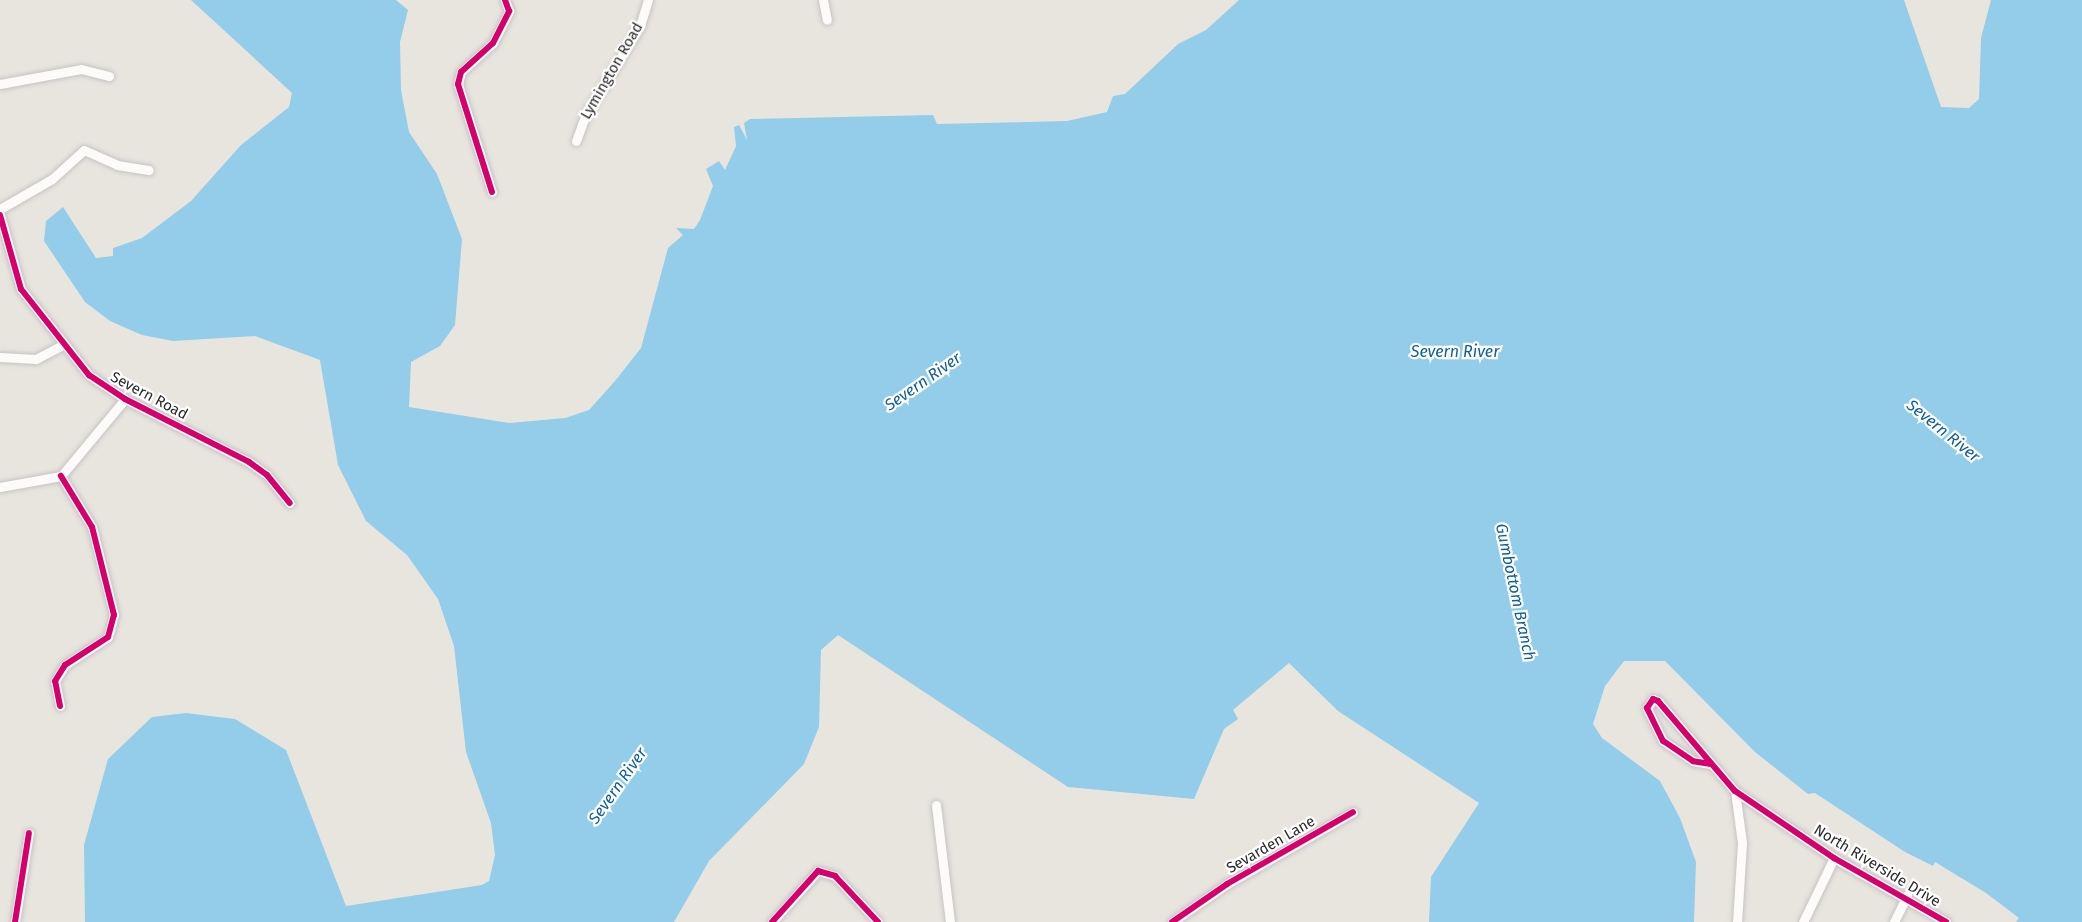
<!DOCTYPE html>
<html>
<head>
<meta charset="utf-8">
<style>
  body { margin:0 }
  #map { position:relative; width:2082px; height:922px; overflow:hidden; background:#e8e5df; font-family:"Fira Sans",sans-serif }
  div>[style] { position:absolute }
  .water>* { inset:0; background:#93cde9 }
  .roads { filter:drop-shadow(0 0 2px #c6c4c4) drop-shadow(0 0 2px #c6c4c4) }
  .street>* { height:9px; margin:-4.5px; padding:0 4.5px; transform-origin:4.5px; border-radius:4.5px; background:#fcfbfa }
  .cycleway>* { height:6px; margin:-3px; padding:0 3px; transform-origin:3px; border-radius:3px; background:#d6006c }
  span { translate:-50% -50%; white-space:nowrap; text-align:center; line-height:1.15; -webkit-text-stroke:4.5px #fff; paint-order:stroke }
  .street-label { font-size:15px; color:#2a2a2a }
  .water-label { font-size:16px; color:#0f6098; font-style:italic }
</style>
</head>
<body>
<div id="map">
  <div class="water">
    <i style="clip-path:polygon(191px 0,396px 0,408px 10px,400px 42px,401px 90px,409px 132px,437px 174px,462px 239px,455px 325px,440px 346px,411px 362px,409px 407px,509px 423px,565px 418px,589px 410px,615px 381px,641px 348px,668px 248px,683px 235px,676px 228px,694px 229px,700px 220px,713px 186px,706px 169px,719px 161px,725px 170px,736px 146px,734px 127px,739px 125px,747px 140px,744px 123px,750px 119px,933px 115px,937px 124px,1067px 121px,1107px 112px,1113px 96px,1125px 94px,1178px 44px,1206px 30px,1239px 0,1904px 0,1941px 107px,1969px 108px,1979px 99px,1981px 38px,1991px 0,2082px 0,2082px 922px,2016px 922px,2019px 918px,1986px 893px,1935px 862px,1933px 866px,1905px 852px,1815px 793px,1808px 794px,1755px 752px,1665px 661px,1624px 661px,1605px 686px,1593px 724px,1602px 738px,1660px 781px,1680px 818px,1696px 862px,1694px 922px,1429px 922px,1431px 877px,1479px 803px,1338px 711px,1289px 663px,1233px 710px,1238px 719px,1224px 729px,1194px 799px,1068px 787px,838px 635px,821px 650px,819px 727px,804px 764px,709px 861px,674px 922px,85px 922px,84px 845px,108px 759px,152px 717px,186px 713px,235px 719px,286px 750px,346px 906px,482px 885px,489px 881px,495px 855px,491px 823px,466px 752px,454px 646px,438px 599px,407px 555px,366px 521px,338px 465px,320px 360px,255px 336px,173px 341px,142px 335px,110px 321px,85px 302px,44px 241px,46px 221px,63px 207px,96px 258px,113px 256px,113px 248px,142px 238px,191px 201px,241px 145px,289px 107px,292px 93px)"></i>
  </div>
  <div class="roads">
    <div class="street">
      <i style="left:823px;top:0;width:20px;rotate:79deg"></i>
      <i style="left:0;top:84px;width:82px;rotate:-10.5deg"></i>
      <i style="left:81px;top:69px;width:29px;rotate:14deg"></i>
      <i style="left:576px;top:141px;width:27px;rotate:-70deg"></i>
      <i style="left:585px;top:116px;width:105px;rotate:-58.6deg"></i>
      <i style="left:640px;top:26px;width:27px;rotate:-73deg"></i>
      <i style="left:492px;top:192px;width:113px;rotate:-107.5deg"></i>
      <i style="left:458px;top:84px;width:12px;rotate:-76deg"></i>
      <i style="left:461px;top:72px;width:43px;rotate:-42.2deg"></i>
      <i style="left:493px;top:43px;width:36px;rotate:-63deg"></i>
      <i style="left:509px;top:11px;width:12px;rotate:-110deg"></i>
      <i style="left:0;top:209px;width:60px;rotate:-30deg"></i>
      <i style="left:52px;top:179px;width:43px;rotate:-42.2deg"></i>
      <i style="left:84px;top:150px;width:36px;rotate:24deg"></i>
      <i style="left:117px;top:165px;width:32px;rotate:9deg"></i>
      <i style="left:0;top:215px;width:77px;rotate:74.2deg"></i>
      <i style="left:21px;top:289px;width:110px;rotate:51.7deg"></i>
      <i style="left:89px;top:375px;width:43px;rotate:33.7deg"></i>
      <i style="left:125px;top:399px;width:139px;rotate:26.9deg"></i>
      <i style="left:249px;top:462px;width:22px;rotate:36deg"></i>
      <i style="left:267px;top:475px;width:36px;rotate:51deg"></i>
      <i style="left:0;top:357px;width:36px;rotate:3deg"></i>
      <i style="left:36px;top:359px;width:30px;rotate:-28deg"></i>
      <i style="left:61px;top:476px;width:100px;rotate:-50.3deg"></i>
      <i style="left:0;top:487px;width:62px;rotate:-10.2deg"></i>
      <i style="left:60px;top:706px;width:25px;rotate:-101deg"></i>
      <i style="left:55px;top:681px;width:19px;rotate:-58deg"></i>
      <i style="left:65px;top:665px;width:51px;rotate:-33.1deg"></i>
      <i style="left:108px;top:637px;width:23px;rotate:-75deg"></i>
      <i style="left:114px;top:615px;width:91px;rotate:-104deg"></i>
      <i style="left:92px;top:527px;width:60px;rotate:-121.3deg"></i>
      <i style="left:1711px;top:764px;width:18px;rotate:-171deg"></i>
      <i style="left:1693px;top:761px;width:36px;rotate:-146deg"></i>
      <i style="left:1663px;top:741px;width:37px;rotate:-116deg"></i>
      <i style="left:1647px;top:708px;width:11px;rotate:-56deg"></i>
      <i style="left:1653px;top:699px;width:5px;rotate:22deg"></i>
      <i style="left:1658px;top:701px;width:118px;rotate:49.5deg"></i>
      <i style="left:1735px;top:791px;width:120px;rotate:34.1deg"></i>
      <i style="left:1834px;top:858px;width:129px;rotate:29.7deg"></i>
      <i style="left:1735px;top:791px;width:52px;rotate:82.3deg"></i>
      <i style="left:1742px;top:843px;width:79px;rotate:93.6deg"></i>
      <i style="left:936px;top:805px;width:118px;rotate:83.2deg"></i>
      <i style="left:15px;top:922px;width:90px;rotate:-81.1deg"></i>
      <i style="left:772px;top:922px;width:69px;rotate:-48deg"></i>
      <i style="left:818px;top:871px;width:18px;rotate:16deg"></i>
      <i style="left:835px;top:876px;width:63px;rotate:46.9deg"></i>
      <i style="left:1172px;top:922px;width:67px;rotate:-34.6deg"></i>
      <i style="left:1227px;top:884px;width:145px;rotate:-29.7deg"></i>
      <i style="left:1803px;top:922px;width:71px;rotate:-64.2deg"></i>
      <i style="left:1894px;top:922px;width:30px;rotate:-64deg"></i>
    </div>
  </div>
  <div class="cycleway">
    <i style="left:492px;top:192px;width:113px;rotate:-107.5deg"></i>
    <i style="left:458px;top:84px;width:12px;rotate:-76deg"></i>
    <i style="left:461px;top:72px;width:43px;rotate:-42.2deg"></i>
    <i style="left:493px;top:43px;width:36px;rotate:-63deg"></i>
    <i style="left:509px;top:11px;width:12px;rotate:-110deg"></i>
    <i style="left:0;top:215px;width:77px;rotate:74.2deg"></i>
    <i style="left:21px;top:289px;width:110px;rotate:51.7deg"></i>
    <i style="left:89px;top:375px;width:43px;rotate:33.7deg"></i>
    <i style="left:125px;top:399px;width:139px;rotate:26.9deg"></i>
    <i style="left:249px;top:462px;width:22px;rotate:36deg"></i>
    <i style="left:267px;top:475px;width:36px;rotate:51deg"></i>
    <i style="left:60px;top:706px;width:25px;rotate:-101deg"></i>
    <i style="left:55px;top:681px;width:19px;rotate:-58deg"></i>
    <i style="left:65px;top:665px;width:51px;rotate:-33.1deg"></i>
    <i style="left:108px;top:637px;width:23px;rotate:-75deg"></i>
    <i style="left:114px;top:615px;width:91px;rotate:-104deg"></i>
    <i style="left:92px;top:527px;width:60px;rotate:-121.3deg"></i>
    <i style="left:1711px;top:764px;width:18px;rotate:-171deg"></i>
    <i style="left:1693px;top:761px;width:36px;rotate:-146deg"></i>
    <i style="left:1663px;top:741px;width:37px;rotate:-116deg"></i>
    <i style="left:1647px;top:708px;width:11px;rotate:-56deg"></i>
    <i style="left:1653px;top:699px;width:5px;rotate:22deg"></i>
    <i style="left:1658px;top:701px;width:118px;rotate:49.5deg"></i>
    <i style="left:1735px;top:791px;width:120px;rotate:34.1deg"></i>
    <i style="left:1834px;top:858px;width:129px;rotate:29.7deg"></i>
    <i style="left:15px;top:922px;width:90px;rotate:-81.1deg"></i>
    <i style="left:772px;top:922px;width:69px;rotate:-48deg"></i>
    <i style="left:818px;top:871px;width:18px;rotate:16deg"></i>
    <i style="left:835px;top:876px;width:63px;rotate:46.9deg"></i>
    <i style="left:1172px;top:922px;width:67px;rotate:-34.6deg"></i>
    <i style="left:1227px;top:884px;width:145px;rotate:-29.7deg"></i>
  </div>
  <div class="street-label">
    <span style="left:612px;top:71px;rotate:-60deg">Lymington Road</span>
    <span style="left:149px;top:396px;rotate:28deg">Severn Road</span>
    <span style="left:1271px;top:845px;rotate:-30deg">Sevarden Lane</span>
    <span style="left:1877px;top:866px;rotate:31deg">North Riverside Drive</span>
  </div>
  <div class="water-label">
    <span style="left:1455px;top:352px">Severn River</span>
    <span style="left:923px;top:382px;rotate:-35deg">Severn River</span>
    <span style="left:1943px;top:431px;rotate:39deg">Severn River</span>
    <span style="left:1515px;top:592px;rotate:78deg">Gumbottom Branch</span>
    <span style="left:618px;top:786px;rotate:-55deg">Severn River</span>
  </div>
</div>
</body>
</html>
